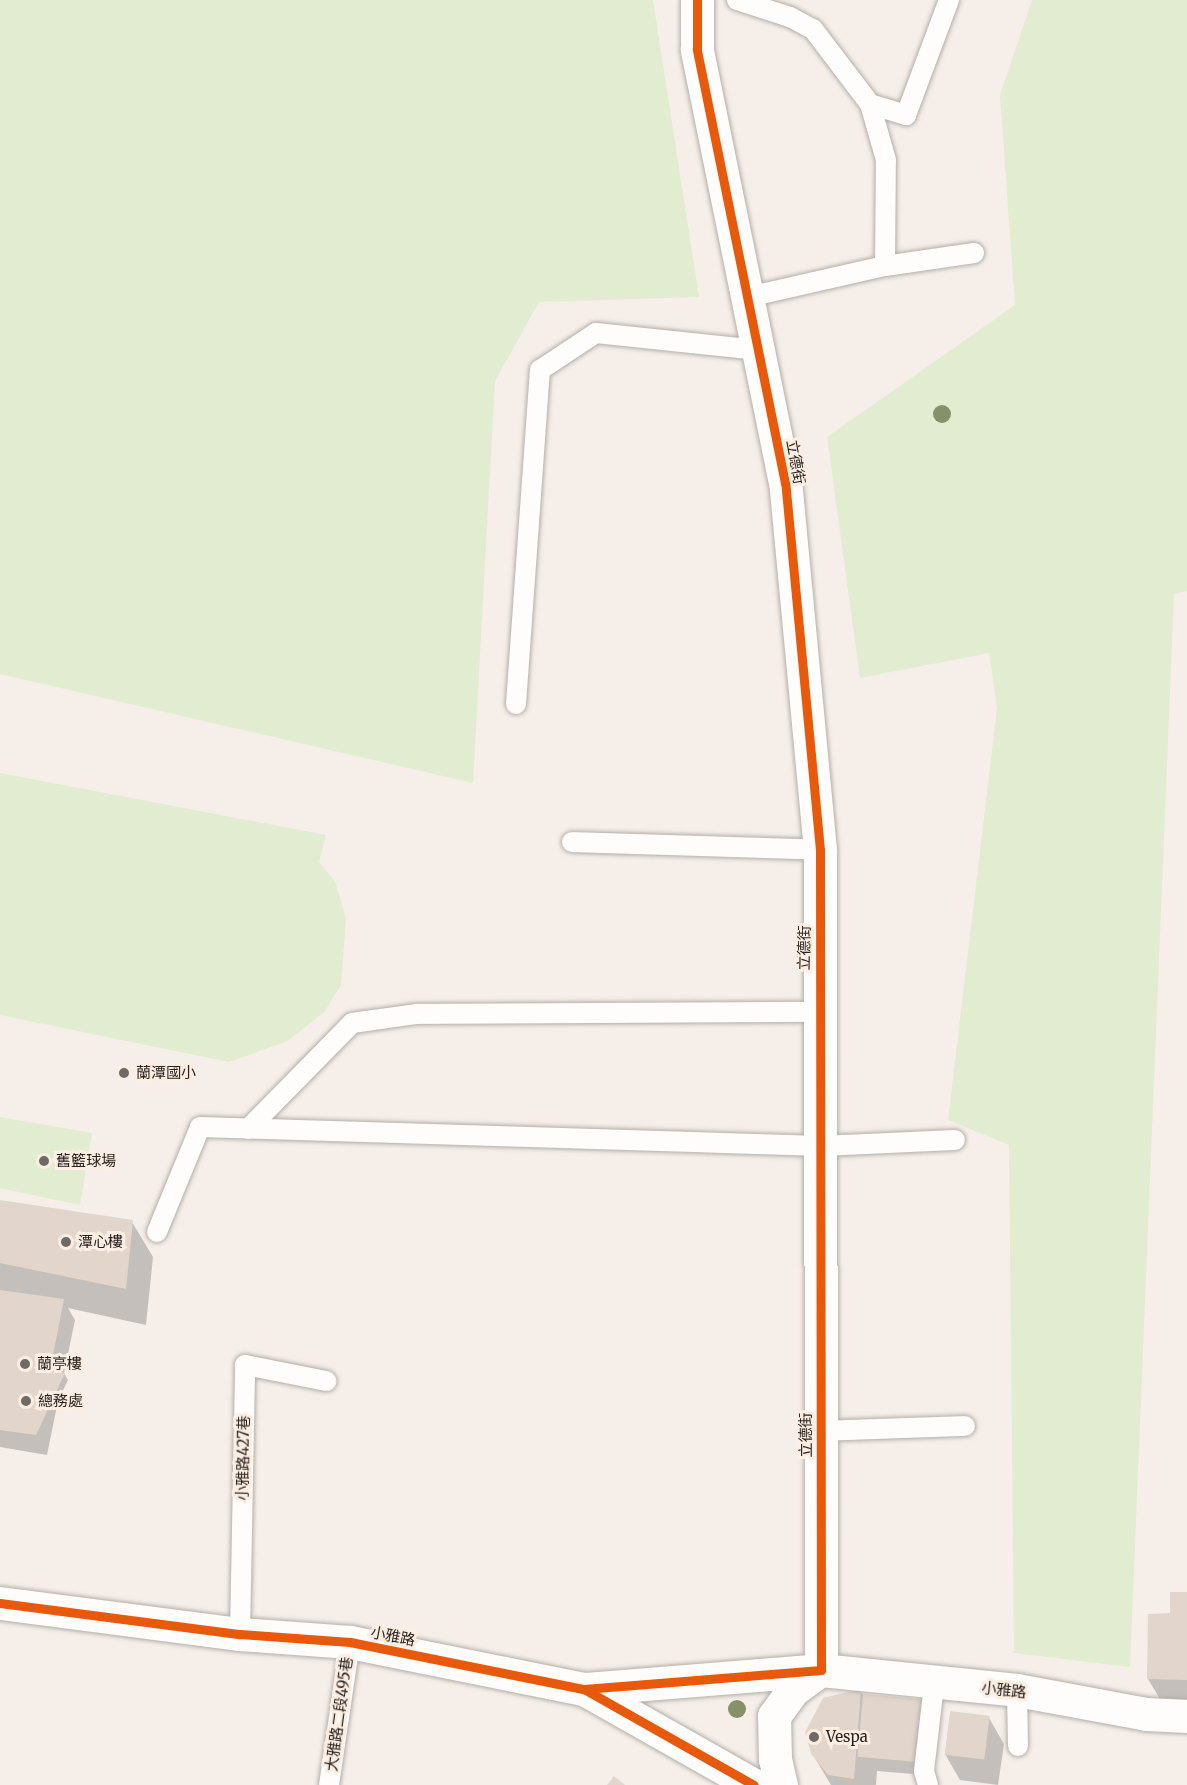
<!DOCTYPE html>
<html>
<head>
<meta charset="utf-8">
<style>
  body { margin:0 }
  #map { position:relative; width:1187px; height:1785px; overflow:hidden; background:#f6efe9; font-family:Merriweather,"Noto Sans TC",serif }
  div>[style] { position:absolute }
  .green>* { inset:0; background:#e1ecd0 }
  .shadow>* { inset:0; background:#0003 }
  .building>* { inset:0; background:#e2d6cc; transform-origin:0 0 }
  .roads { filter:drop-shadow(0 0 2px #b4aea9) drop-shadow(0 0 2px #b4aea9) }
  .lane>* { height:20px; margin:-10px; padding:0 10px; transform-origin:10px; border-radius:10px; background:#fefdfc }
  .street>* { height:33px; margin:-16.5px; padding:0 16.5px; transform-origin:16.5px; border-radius:16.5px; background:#fefdfc }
  .secondary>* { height:33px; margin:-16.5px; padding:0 16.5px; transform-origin:16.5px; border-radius:16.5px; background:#fefdfc }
  .cycleway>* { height:9px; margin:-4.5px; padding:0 4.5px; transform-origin:4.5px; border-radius:4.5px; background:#e8590c }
  .trees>* { width:18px; height:18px; margin:-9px; border-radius:50%; background:#859269 }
  .dots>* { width:16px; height:16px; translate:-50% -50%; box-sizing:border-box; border:3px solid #fceee3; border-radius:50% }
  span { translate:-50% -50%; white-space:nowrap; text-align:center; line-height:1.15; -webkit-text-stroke:6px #fceee3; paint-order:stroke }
  .street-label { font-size:15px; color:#27221e }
  .poi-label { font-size:15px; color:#27221e }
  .left { translate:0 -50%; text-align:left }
</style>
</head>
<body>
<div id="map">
  <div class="green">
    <i style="clip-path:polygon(0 0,653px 0,699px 297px,539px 302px,495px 381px,473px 783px,0 674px)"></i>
    <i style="clip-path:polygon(1032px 0,1187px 0,1187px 591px,1174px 594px,1130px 1667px,1014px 1653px,1009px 1145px,948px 1120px,997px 708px,989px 653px,860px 678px,827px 437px,1015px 305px,1000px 95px)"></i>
    <i style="clip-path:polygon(0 773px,326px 835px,319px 862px,335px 881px,346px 919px,341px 985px,325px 1011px,288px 1041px,229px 1062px,0 1015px)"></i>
    <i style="clip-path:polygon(0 1117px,92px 1133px,80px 1205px,0 1188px)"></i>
  </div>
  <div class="shadow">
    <i style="clip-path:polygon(0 1202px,132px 1222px,153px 1257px,146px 1325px,68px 1308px,75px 1320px,64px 1373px,68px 1380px,58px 1401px,47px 1455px,0 1447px)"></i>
    <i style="clip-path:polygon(1187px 1594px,1187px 1699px,1160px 1699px,1148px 1679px,1171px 1615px)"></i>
    <i style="clip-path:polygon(860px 1691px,863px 1695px,922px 1700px,924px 1775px,877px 1771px,876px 1785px,831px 1785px,812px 1753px)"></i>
    <i style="clip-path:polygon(989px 1718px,1004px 1744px,998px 1785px,960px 1780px,945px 1754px)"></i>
  </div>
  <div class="building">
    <i style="clip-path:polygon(0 1200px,133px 1220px,126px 1289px,0 1263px)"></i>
    <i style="clip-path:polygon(0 1290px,64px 1299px,50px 1370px,65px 1373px,36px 1435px,0 1430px)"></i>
    <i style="clip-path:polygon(1170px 1592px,1187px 1592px,1187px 1680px,1147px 1679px,1148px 1614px,1170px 1613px)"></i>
    <i style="clip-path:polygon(861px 1689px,854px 1779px,828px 1775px,811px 1754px,805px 1732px,823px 1698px)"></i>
    <i style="left:863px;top:1694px;width:60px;height:63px;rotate:5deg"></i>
    <i style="left:950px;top:1711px;width:40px;height:44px;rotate:7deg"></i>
    <i style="clip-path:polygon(614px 1776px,625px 1785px,607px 1785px)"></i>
  </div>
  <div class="roads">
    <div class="lane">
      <i style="left:737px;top:0;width:56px;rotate:17.8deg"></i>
      <i style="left:790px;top:17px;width:26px;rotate:28deg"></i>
      <i style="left:813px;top:29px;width:94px;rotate:52.8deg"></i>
      <i style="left:885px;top:266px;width:106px;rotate:-89.5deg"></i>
      <i style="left:886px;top:160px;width:58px;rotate:-105.9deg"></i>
      <i style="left:870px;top:104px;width:38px;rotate:17deg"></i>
      <i style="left:906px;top:115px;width:123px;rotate:-69.5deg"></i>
      <i style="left:748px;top:297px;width:140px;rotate:-12.8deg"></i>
      <i style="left:885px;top:266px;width:90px;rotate:-8.3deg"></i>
      <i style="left:516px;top:704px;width:335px;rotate:-85.9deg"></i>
      <i style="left:540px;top:370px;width:67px;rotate:-33.5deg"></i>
      <i style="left:596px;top:333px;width:163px;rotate:6deg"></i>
      <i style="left:572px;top:842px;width:248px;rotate:1.8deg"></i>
      <i style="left:248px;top:1129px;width:148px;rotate:-45.5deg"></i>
      <i style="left:352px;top:1023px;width:66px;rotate:-7.9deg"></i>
      <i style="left:417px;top:1014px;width:401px;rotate:-0.3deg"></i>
      <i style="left:157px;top:1232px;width:113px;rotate:-67.7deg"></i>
      <i style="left:200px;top:1127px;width:621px;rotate:1.75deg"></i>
      <i style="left:821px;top:1146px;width:134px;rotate:-2.6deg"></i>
      <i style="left:821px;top:1431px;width:144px;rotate:-2deg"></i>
      <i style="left:240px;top:1634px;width:269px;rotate:-88.9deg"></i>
      <i style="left:245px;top:1365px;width:83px;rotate:11.2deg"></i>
      <i style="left:1017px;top:1690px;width:56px;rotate:89deg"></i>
      <i style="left:329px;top:1785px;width:145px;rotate:-81.6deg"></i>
      <i style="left:928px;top:1785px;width:15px;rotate:-106deg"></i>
      <i style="left:924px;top:1771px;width:88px;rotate:-83.4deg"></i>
    </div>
    <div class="street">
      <i style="left:584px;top:1689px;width:238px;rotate:-4.6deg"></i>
      <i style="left:821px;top:1670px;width:820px;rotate:-90.07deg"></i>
      <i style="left:820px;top:850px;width:369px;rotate:-95.4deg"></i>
      <i style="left:785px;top:483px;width:443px;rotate:-101.5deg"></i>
      <i style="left:697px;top:49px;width:49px;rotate:-90deg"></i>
      <i style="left:781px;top:1785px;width:27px;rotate:-103deg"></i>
      <i style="left:775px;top:1759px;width:43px;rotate:-91.3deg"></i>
      <i style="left:774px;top:1716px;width:32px;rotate:-54deg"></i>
      <i style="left:793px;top:1690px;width:34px;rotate:-36deg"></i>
      <i style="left:821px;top:1670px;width:197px;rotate:5.8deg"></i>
      <i style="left:1017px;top:1690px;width:131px;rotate:10.5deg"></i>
      <i style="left:1146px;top:1714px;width:41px;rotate:2.8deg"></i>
    </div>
    <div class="secondary">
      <i style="left:0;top:1603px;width:242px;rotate:7.4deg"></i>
      <i style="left:240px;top:1634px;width:110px;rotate:4.2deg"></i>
      <i style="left:350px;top:1642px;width:239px;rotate:11.4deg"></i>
      <i style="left:584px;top:1689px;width:195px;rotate:29.5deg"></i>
    </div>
  </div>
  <div class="cycleway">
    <i style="left:0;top:1603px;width:242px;rotate:7.4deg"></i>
    <i style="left:240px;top:1634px;width:110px;rotate:4.2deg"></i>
    <i style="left:350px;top:1642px;width:239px;rotate:11.4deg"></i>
    <i style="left:584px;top:1689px;width:195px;rotate:29.5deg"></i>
    <i style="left:584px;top:1689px;width:238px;rotate:-4.6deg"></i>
    <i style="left:821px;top:1670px;width:820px;rotate:-90.07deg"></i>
    <i style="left:820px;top:850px;width:369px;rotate:-95.4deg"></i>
    <i style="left:785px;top:483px;width:443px;rotate:-101.5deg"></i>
    <i style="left:697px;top:49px;width:49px;rotate:-90deg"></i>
  </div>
  <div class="trees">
    <i style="left:942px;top:414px"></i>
    <i style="left:737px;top:1709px"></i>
  </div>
  <div class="dots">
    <i style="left:124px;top:1073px;background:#6f6a65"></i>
    <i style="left:44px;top:1161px;background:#6f6a65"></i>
    <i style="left:66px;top:1242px;background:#6f6a65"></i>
    <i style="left:25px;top:1364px;background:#6f6a65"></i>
    <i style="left:26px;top:1401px;background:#6f6a65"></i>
    <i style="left:814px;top:1737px;background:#6f6a65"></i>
  </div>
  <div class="street-label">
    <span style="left:796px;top:462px;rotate:80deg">立德街</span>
    <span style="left:804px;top:948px;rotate:-89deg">立德街</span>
    <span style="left:806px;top:1435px;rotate:-90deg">立德街</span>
    <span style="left:243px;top:1458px;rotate:-89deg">小雅路427巷</span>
    <span style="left:393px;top:1636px;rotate:11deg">小雅路</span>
    <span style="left:1004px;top:1690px;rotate:6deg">小雅路</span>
    <span style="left:339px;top:1714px;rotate:-82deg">大雅路二段495巷</span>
  </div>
  <div class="poi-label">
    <span class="left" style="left:136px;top:1073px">蘭潭國小</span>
    <span class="left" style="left:56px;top:1161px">舊籃球場</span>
    <span class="left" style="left:78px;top:1242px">潭心樓</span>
    <span class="left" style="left:37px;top:1364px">蘭亭樓</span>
    <span class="left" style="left:38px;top:1401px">總務處</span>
    <span class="left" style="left:826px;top:1737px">Vespa</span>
  </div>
</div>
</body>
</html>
